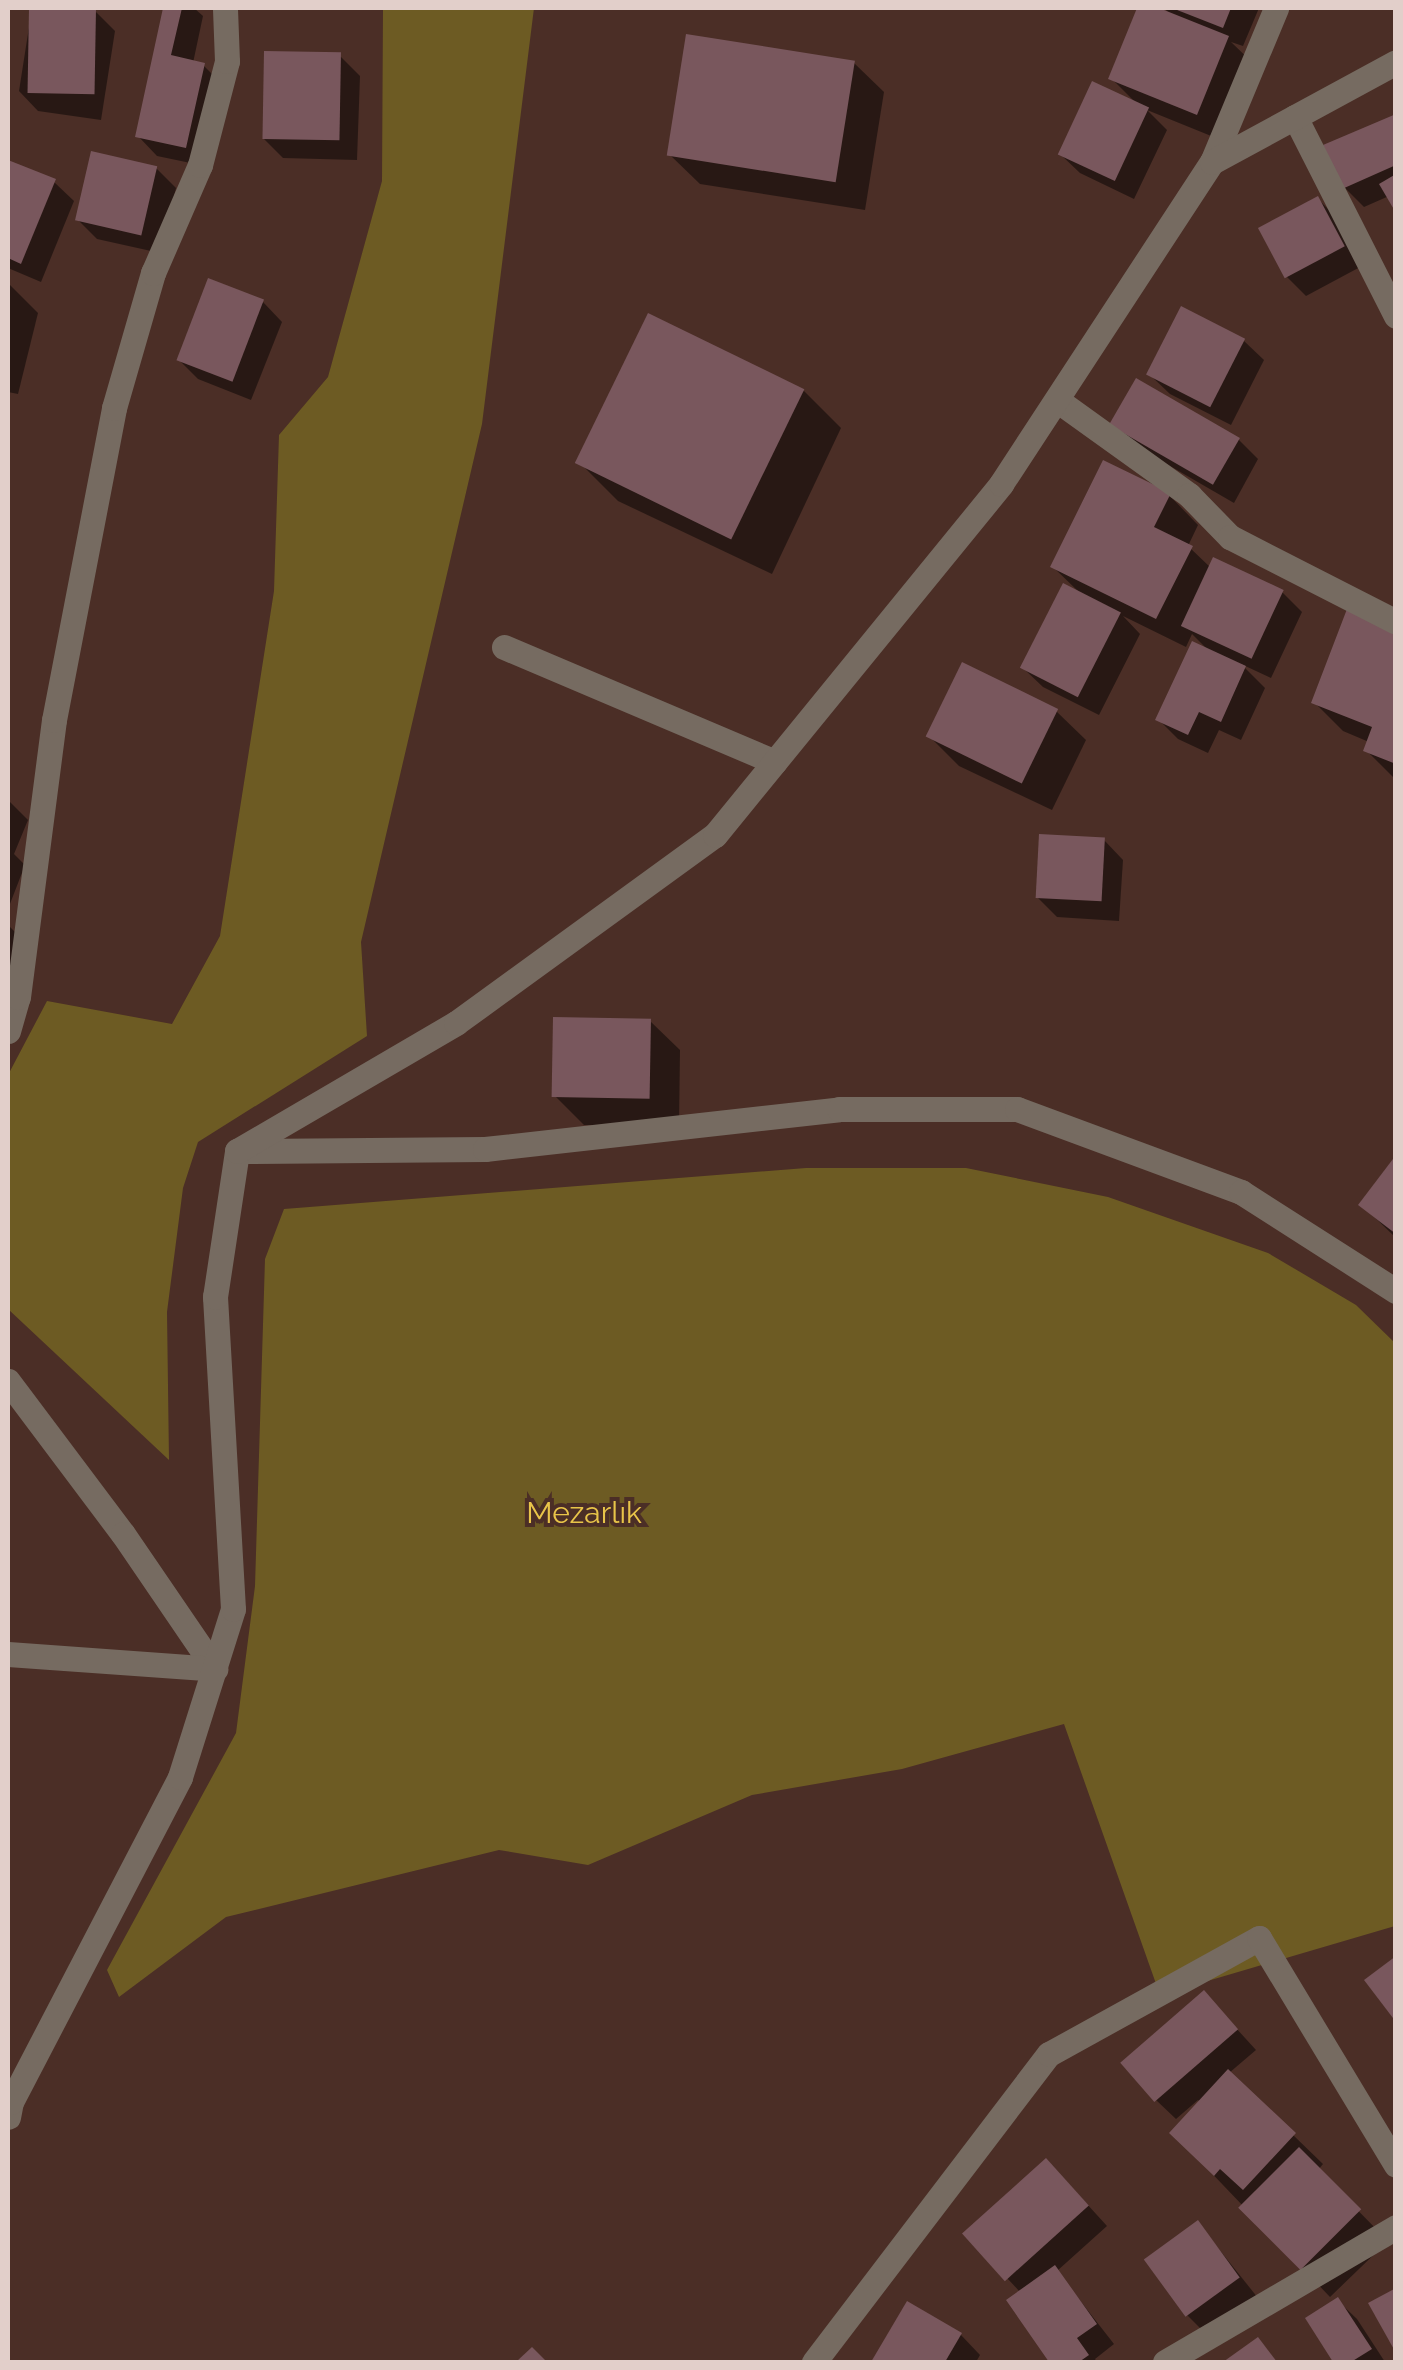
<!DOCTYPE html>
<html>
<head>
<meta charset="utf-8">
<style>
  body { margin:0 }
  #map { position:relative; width:1403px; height:2370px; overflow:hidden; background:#4b2e26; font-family:Raleway,sans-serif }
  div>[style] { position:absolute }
  .green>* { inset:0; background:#6d5b23 }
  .shadow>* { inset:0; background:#0007 }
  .building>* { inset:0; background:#79575d; transform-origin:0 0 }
  .minor>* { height:25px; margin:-12.5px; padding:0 12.5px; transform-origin:12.5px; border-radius:12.5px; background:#766b61 }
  span { translate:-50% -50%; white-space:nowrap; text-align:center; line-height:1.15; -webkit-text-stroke:8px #4b2e26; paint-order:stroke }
  .park-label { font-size:30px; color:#e8c449 }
  .frame { position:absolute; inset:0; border:10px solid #e2cfca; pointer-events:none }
</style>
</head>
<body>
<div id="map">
  <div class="green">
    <i style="clip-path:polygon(383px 8px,534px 8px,482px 424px,361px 942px,367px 1036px,198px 1142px,183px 1188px,167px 1312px,169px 1460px,8px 1309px,8px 1075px,47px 1001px,172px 1024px,220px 936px,274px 591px,279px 435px,328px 377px,382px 181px)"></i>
    <i style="clip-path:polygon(806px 1168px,966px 1168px,1108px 1197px,1268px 1253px,1356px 1305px,1395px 1343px,1395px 1926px,1160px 1995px,1064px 1724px,902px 1769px,752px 1795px,588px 1865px,499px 1850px,226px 1917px,119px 1997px,107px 1970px,236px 1733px,255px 1586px,265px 1259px,284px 1209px)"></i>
  </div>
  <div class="shadow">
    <i style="clip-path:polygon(32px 8px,95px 11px,115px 31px,101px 120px,38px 111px,19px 91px)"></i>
    <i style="clip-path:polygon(166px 8px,194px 8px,203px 16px,193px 63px,204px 66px,223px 85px,205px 166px,157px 156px,138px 136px)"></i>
    <i style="clip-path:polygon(1140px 8px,1171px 15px,1164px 8px,1259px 8px,1243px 46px,1231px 42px,1257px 67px,1226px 142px,1147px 110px,1167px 130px,1134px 199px,1080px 173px,1060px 154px,1138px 105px,1111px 78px)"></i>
    <i style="clip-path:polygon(340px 56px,360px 76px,357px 160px,283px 158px,263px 138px)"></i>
    <i style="clip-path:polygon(854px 63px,884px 92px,865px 210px,700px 184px,670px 155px)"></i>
    <i style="clip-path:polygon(1396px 116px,1396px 208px,1389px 196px,1364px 207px,1344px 187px)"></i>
    <i style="clip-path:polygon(8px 163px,54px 182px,74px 201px,41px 282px,8px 268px)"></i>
    <i style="clip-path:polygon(156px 168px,176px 188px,160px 253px,97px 239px,77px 219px)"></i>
    <i style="clip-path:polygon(1318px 199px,1338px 219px,1362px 266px,1306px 296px,1286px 276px)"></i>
    <i style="clip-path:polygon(8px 283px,38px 313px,18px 394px,8px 392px)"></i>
    <i style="clip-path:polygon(263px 302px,282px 322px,251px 400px,198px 379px,179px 360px)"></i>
    <i style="clip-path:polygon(1244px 341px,1264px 360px,1231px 425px,1170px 394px,1150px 375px)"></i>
    <i style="clip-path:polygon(803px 390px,841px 428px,772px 574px,618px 501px,580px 463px)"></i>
    <i style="clip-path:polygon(1112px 425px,1239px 440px,1258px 459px,1234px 503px,1132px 444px)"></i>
    <i style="clip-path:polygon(1169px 495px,1198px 525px,1188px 546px,1211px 568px,1282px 592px,1302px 612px,1271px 678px,1241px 664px,1265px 688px,1241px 740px,1219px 730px,1208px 753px,1178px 739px,1158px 719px,1209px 651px,1192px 634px,1186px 647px,1123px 616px,1140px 634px,1099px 715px,1043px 687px,1023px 668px,1080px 593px,1053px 567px)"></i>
    <i style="clip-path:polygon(1396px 633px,1396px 780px,1366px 750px,1369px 742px,1343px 731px,1314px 702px)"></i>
    <i style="clip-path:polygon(1056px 711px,1086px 740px,1052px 810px,959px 766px,929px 736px)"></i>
    <i style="clip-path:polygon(8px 800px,28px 820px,14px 854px,25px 865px,8px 909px)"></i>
    <i style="clip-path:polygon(1104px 840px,1123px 860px,1119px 921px,1057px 917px,1037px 897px)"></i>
    <i style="clip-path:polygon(8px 925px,22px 939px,8px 974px)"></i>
    <i style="clip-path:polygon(650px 1021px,680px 1050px,679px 1126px,584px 1125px,555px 1096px)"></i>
    <i style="clip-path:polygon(1396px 1159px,1396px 1238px,1361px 1204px)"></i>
    <i style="clip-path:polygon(1204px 1993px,1256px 2050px,1229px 2073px,1323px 2164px,1318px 2170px,1388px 2241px,1330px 2297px,1201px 2162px,1201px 2102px,1198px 2100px,1176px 2119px,1156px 2100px)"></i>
    <i style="clip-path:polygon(1066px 2181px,1107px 2226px,1057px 2271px,1114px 2344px,1095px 2359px,1097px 2362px,1052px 2362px,1009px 2301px,1021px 2293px,966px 2234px)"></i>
    <i style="clip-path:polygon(1198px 2223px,1258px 2298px,1207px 2335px,1187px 2315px)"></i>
    <i style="clip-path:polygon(1337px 2300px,1357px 2319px,1385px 2362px,1336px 2362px,1308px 2319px)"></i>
    <i style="clip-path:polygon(908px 2304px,961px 2335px,980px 2355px,976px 2362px,874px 2362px)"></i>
  </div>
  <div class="building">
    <i style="left:29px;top:8px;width:67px;height:85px;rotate:1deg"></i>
    <i style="clip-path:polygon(163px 8px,182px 8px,171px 55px,205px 63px,186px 148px,135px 137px)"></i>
    <i style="clip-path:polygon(1137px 8px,1159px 8px,1229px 36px,1197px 115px,1108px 79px)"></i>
    <i style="clip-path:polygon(1172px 8px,1231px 8px,1223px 28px)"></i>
    <i style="left:686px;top:34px;width:171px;height:123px;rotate:9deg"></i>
    <i style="left:264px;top:51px;width:77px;height:88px;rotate:1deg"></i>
    <i style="left:1092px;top:81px;width:63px;height:81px;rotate:25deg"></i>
    <i style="clip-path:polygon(1396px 114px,1396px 165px,1342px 189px,1323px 145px)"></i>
    <i style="left:91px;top:151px;width:68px;height:71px;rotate:13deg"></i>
    <i style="clip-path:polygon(8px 160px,56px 179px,21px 264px,8px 258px)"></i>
    <i style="clip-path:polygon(1396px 174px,1396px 213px,1379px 184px)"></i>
    <i style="left:1318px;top:196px;width:57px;height:68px;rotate:62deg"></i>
    <i style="left:208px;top:278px;width:60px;height:88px;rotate:21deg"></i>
    <i style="left:1181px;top:306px;width:72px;height:77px;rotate:27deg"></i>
    <i style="left:648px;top:313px;width:174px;height:167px;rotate:26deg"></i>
    <i style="left:1136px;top:378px;width:120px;height:54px;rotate:30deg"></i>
    <i style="clip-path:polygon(1103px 460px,1171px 493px,1154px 527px,1193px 546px,1156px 619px,1050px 567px)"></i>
    <i style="left:1213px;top:557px;width:78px;height:76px;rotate:25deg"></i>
    <i style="left:1063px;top:583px;width:65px;height:95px;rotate:27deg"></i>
    <i style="clip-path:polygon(1347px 609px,1396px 633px,1396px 764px,1363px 751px,1372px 727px,1311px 703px)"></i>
    <i style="clip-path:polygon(1192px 641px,1246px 666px,1221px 722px,1199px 712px,1188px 735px,1155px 720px)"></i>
    <i style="left:962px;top:662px;width:107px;height:83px;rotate:26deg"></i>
    <i style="left:1039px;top:834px;width:66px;height:64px;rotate:3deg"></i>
    <i style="left:553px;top:1017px;width:98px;height:80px;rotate:1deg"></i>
    <i style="clip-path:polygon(1396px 1155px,1396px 1234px,1358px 1205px)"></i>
    <i style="clip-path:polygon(1396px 1956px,1396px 2022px,1364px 1980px)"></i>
    <i style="left:1204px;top:1990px;width:52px;height:111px;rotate:49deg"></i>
    <i style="clip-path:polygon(1228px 2069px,1296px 2133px,1243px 2190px,1220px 2169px,1214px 2176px,1169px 2133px)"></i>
    <i style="left:1299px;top:2147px;width:88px;height:86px;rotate:45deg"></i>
    <i style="left:1046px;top:2158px;width:64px;height:113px;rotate:48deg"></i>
    <i style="left:1198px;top:2220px;width:71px;height:67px;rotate:54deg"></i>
    <i style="clip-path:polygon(1055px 2265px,1097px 2324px,1077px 2338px,1089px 2355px,1079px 2362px,1049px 2362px,1006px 2300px)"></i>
    <i style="clip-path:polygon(1396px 2288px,1396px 2353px,1368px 2303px)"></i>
    <i style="clip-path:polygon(1338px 2297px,1372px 2349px,1351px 2362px,1333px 2362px,1305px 2318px)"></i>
    <i style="clip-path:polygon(907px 2301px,962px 2333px,945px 2362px,871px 2362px)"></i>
    <i style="clip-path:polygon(1258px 2337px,1277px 2362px,1223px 2362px)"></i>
    <i style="clip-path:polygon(532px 2347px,547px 2362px,516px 2362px)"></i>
  </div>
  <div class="minor">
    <i style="left:1295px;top:117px;width:223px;rotate:63.1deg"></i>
    <i style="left:1212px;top:162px;width:167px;rotate:-67.4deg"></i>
    <i style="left:1057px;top:400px;width:163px;rotate:35.7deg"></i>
    <i style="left:1189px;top:495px;width:59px;rotate:45.7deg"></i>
    <i style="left:1230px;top:537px;width:186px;rotate:27.1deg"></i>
    <i style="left:504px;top:647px;width:294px;rotate:23deg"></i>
    <i style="left:8px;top:1031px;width:35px;rotate:-74deg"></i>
    <i style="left:18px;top:997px;width:279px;rotate:-82.6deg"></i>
    <i style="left:54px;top:720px;width:318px;rotate:-79.1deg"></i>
    <i style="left:114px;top:408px;width:141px;rotate:-73.9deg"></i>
    <i style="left:153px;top:273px;width:118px;rotate:-66.5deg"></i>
    <i style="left:200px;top:165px;width:107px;rotate:-75.4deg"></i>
    <i style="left:227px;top:61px;width:53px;rotate:-92.2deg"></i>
    <i style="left:242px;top:1151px;width:243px;rotate:-0.5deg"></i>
    <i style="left:485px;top:1149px;width:356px;rotate:-6.4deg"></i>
    <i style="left:839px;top:1109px;width:178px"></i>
    <i style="left:1017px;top:1109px;width:239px;rotate:20.3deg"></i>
    <i style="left:1241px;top:1192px;width:184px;rotate:32.6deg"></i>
    <i style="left:8px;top:1381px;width:191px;rotate:53.1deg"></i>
    <i style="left:123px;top:1534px;width:163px;rotate:55.7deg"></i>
    <i style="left:8px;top:1654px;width:208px;rotate:4.1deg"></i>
    <i style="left:8px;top:2117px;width:15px;rotate:-79deg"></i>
    <i style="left:11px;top:2102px;width:366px;rotate:-62.5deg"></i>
    <i style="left:180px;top:1777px;width:176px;rotate:-72.5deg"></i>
    <i style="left:233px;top:1609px;width:313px;rotate:-93.3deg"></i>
    <i style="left:215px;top:1297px;width:148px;rotate:-81.4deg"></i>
    <i style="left:237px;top:1151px;width:254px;rotate:-30.3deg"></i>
    <i style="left:456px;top:1023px;width:320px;rotate:-36deg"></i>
    <i style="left:715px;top:835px;width:453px;rotate:-50.8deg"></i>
    <i style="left:1001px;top:484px;width:385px;rotate:-56.8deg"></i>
    <i style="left:1212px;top:162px;width:209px;rotate:-28.5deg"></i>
    <i style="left:814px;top:2362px;width:387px;rotate:-52.7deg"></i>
    <i style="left:1049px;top:2054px;width:240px;rotate:-28.9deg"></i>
    <i style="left:1259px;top:1938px;width:265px;rotate:58.9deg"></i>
    <i style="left:1165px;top:2362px;width:268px;rotate:-30.3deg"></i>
  </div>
  <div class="park-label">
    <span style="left:584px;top:1513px">Mezarlık</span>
  </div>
  <div class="frame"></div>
</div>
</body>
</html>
